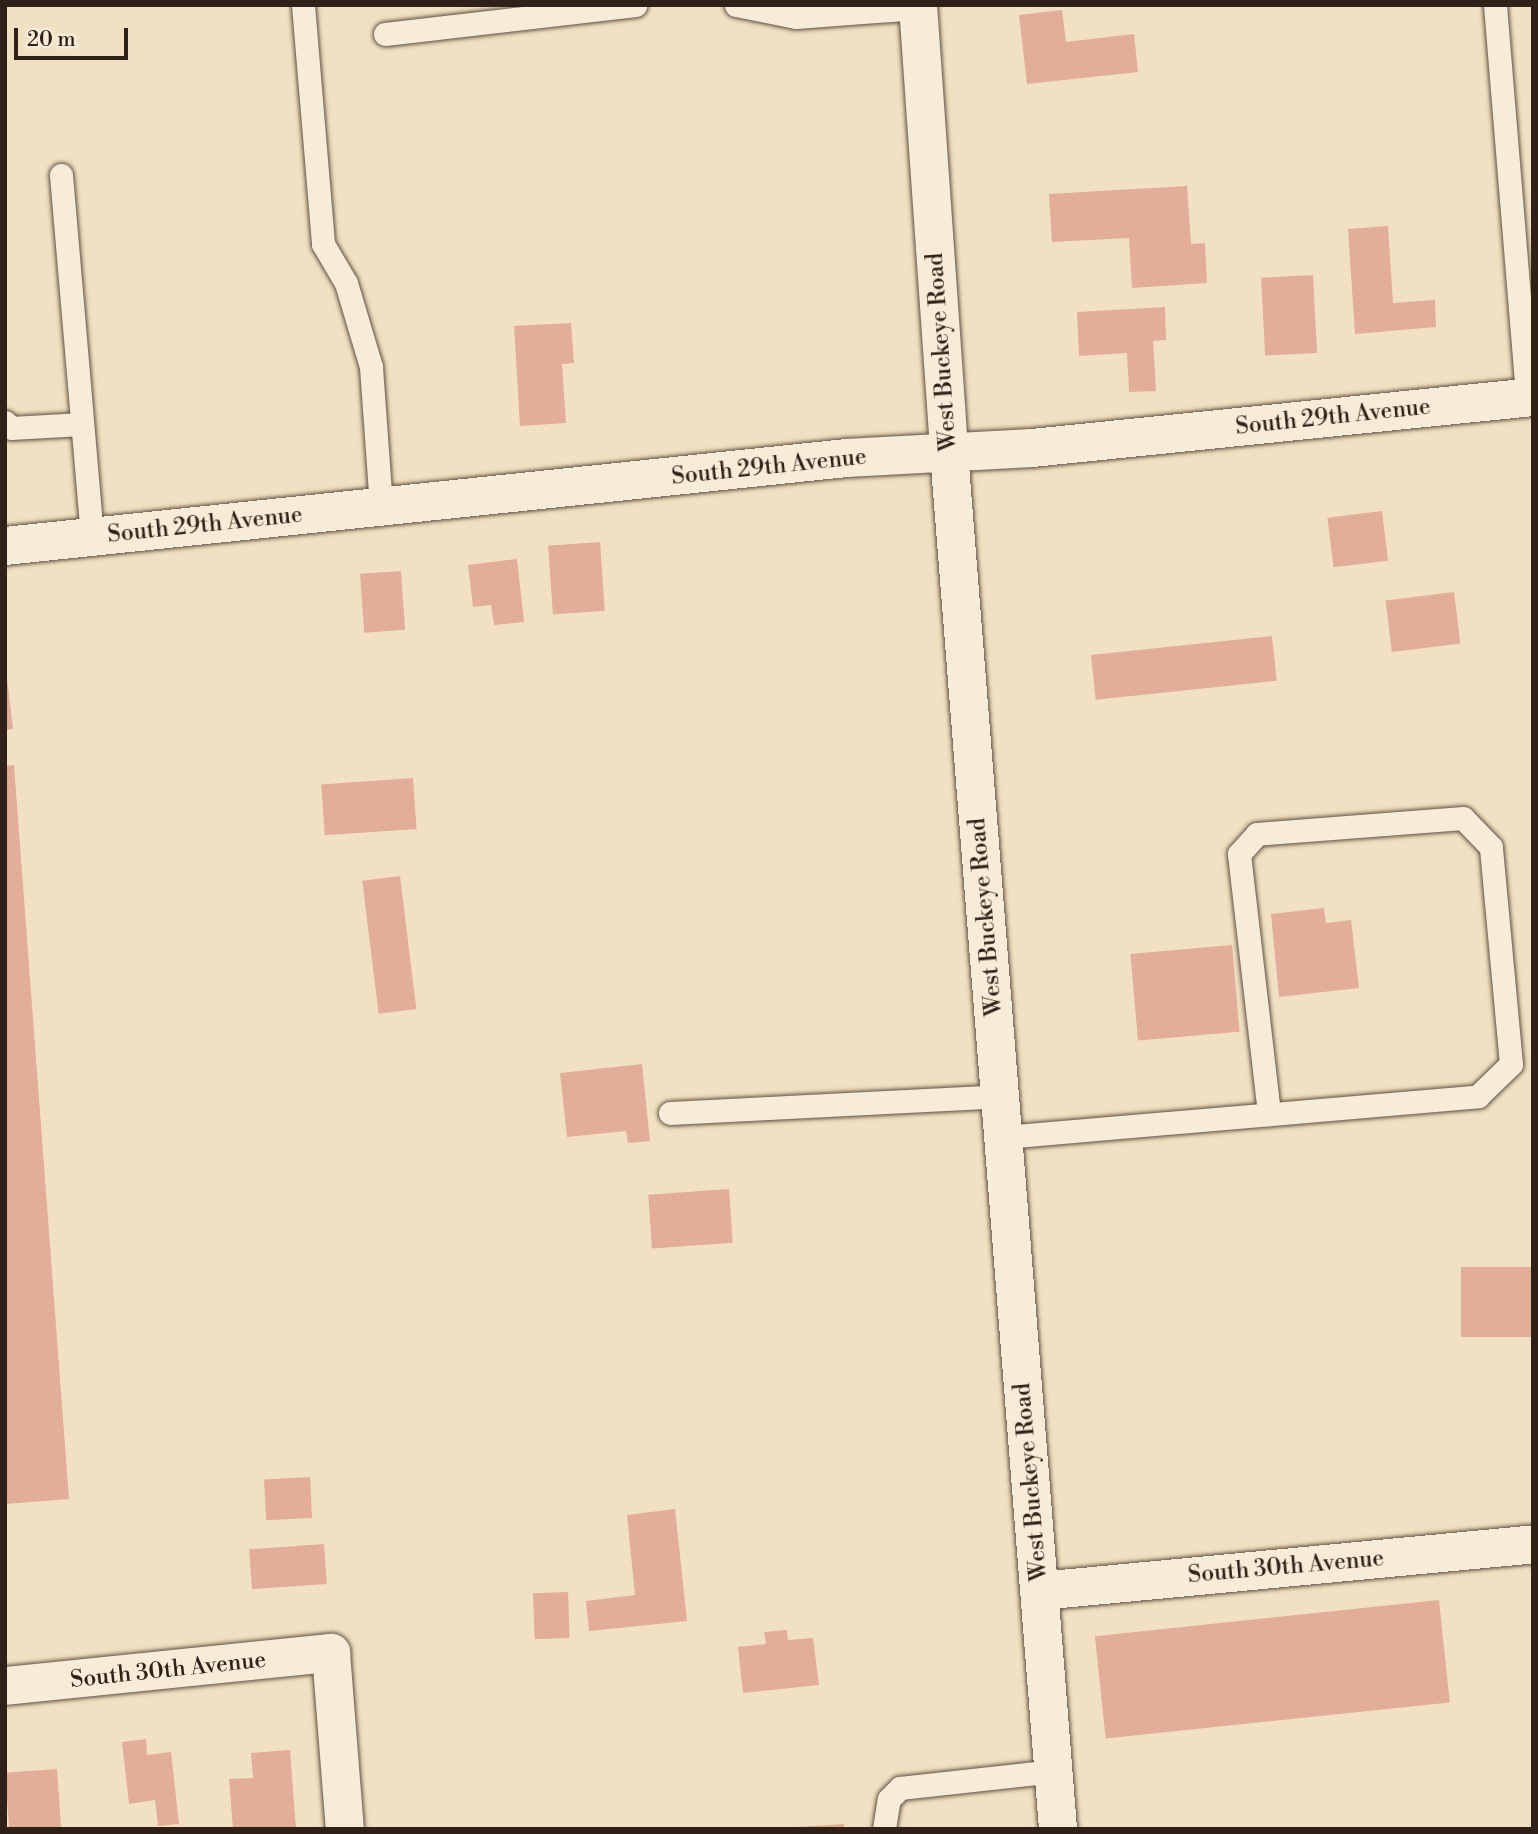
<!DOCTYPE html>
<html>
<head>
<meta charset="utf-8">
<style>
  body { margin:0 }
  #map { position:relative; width:1538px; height:1834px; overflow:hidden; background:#f1e1c2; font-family:"Libre Bodoni",serif }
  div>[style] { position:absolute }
  .building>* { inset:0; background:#e2ad99; transform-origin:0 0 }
  .roads { filter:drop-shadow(0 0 2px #605042) drop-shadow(0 0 2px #605042) }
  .lane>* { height:23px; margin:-11.5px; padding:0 11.5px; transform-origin:11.5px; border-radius:11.5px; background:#f6ecd7 }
  .street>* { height:38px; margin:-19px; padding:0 19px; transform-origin:19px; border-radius:19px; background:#f6ecd7 }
  .secondary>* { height:38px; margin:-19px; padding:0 19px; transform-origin:19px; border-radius:19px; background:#f6ecd7 }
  span { translate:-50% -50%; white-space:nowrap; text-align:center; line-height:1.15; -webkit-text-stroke:5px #f6ecd7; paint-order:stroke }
  .street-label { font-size:23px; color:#2f2018 }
  .frame { position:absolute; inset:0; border:7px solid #2f2018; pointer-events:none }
  .scale { position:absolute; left:14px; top:28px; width:114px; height:32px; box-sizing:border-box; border:4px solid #2f2018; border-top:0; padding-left:9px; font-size:21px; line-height:24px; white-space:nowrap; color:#2f2018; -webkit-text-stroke:5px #f6ecd7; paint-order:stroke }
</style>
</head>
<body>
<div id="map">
  <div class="building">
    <i style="clip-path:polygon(1062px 10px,1066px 42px,1134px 34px,1138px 72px,1027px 84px,1019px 15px)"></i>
    <i style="clip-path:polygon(1187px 186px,1191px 244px,1205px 243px,1207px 283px,1132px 288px,1129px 238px,1052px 242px,1049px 194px)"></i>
    <i style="clip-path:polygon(1388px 226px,1393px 303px,1435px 300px,1436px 327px,1355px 334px,1348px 229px)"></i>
    <i style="left:1313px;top:275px;width:78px;height:52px;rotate:87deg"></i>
    <i style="clip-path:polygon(1165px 307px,1166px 340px,1153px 341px,1156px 391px,1129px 392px,1127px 353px,1079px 356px,1077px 312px)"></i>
    <i style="clip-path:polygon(571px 323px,574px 363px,562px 364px,566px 423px,520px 426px,514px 326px)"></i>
    <i style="left:1382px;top:511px;width:50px;height:55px;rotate:83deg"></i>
    <i style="left:600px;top:542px;width:69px;height:52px;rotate:86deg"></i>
    <i style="clip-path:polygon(517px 559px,524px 622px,494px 625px,491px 605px,473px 607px,468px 565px)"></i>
    <i style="left:401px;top:571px;width:59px;height:41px;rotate:86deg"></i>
    <i style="left:1454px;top:592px;width:52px;height:69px;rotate:83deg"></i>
    <i style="left:1272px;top:636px;width:45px;height:182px;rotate:84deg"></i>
    <i style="clip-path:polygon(5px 661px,13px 729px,5px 730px)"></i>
    <i style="clip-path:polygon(14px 765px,69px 1499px,5px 1504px,5px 766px)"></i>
    <i style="left:413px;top:778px;width:51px;height:92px;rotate:86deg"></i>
    <i style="left:400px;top:876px;width:134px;height:38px;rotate:83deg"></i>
    <i style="clip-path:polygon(1324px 908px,1326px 923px,1351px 920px,1359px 988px,1279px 997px,1271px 914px)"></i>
    <i style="left:1232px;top:945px;width:87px;height:102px;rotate:85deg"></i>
    <i style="clip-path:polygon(642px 1064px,650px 1141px,628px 1143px,626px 1131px,567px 1137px,560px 1073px)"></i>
    <i style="left:729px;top:1189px;width:54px;height:81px;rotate:86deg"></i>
    <i style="left:1533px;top:1267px;width:70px;height:72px;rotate:90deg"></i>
    <i style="left:310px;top:1477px;width:41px;height:46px;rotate:87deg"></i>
    <i style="clip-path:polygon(675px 1509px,687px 1621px,589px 1631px,586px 1601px,635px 1595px,627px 1515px)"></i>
    <i style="left:324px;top:1544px;width:40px;height:75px;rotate:86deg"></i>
    <i style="left:568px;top:1592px;width:46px;height:35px;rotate:88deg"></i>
    <i style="left:1439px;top:1600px;width:103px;height:346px;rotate:84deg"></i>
    <i style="clip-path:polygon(787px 1630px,788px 1640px,813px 1638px,819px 1685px,743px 1693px,738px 1647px,766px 1644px,764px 1632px)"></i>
    <i style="clip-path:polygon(146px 1739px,147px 1755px,171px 1752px,179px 1824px,158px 1826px,155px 1800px,129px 1804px,122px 1742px)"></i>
    <i style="clip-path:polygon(290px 1750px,296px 1829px,233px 1829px,229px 1779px,253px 1778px,251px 1753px)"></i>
    <i style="left:57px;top:1769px;width:60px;height:52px;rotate:86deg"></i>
    <i style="clip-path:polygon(844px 1824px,844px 1829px,797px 1829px,797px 1827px)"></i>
  </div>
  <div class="roads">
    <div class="lane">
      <i style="left:303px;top:5px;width:240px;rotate:85.2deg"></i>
      <i style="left:323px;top:244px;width:45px;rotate:59.5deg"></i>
      <i style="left:346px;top:283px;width:88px;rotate:73.4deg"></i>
      <i style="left:371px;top:367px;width:140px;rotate:85.9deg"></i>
      <i style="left:736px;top:5px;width:61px;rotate:11.3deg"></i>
      <i style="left:796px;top:17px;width:122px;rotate:-4.2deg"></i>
      <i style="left:1495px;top:5px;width:393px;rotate:85.3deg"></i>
      <i style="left:385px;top:34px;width:252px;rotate:-6.6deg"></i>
      <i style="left:61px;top:175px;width:363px;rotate:85.1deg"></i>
      <i style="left:5px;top:422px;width:8px;rotate:45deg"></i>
      <i style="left:11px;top:428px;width:71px;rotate:-3.2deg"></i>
      <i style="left:670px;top:1113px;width:330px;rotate:-2.9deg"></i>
      <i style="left:1004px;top:1137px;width:476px;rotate:-4.9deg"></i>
      <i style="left:1478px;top:1096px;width:46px;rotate:-44.1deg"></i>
      <i style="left:1511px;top:1064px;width:218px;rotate:-95.3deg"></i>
      <i style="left:1491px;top:847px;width:40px;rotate:-134deg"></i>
      <i style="left:1463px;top:818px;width:207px;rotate:175.6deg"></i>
      <i style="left:1257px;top:834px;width:27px;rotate:132deg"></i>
      <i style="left:1239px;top:854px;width:262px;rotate:83.4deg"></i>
      <i style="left:884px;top:1829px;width:30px;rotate:-81deg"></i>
      <i style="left:889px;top:1799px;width:16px;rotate:-45deg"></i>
      <i style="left:900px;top:1788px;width:155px;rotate:-6.3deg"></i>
    </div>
    <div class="street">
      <i style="left:5px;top:546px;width:847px;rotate:-5.97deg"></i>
      <i style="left:847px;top:458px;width:185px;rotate:-3.1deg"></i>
      <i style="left:1032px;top:448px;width:504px;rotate:-5.81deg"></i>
      <i style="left:1040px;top:1591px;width:495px;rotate:-5.4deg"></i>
      <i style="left:5px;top:1686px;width:328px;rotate:-5.8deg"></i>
      <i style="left:331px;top:1653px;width:177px;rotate:85.5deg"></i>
    </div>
    <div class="secondary">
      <i style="left:918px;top:5px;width:449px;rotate:86deg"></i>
      <i style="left:949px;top:453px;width:1380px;rotate:85.47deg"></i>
    </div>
  </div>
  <div class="street-label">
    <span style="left:942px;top:352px;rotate:-94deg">West Buckeye Road</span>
    <span style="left:1333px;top:417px;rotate:-6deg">South 29th Avenue</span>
    <span style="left:769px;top:467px;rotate:-6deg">South 29th Avenue</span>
    <span style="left:205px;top:525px;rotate:-6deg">South 29th Avenue</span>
    <span style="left:986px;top:917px;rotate:-95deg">West Buckeye Road</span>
    <span style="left:1031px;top:1482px;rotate:-95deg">West Buckeye Road</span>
    <span style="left:1286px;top:1567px;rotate:-5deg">South 30th Avenue</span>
    <span style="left:168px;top:1670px;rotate:-6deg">South 30th Avenue</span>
  </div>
  <div class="frame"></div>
  <div class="scale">20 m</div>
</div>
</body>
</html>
